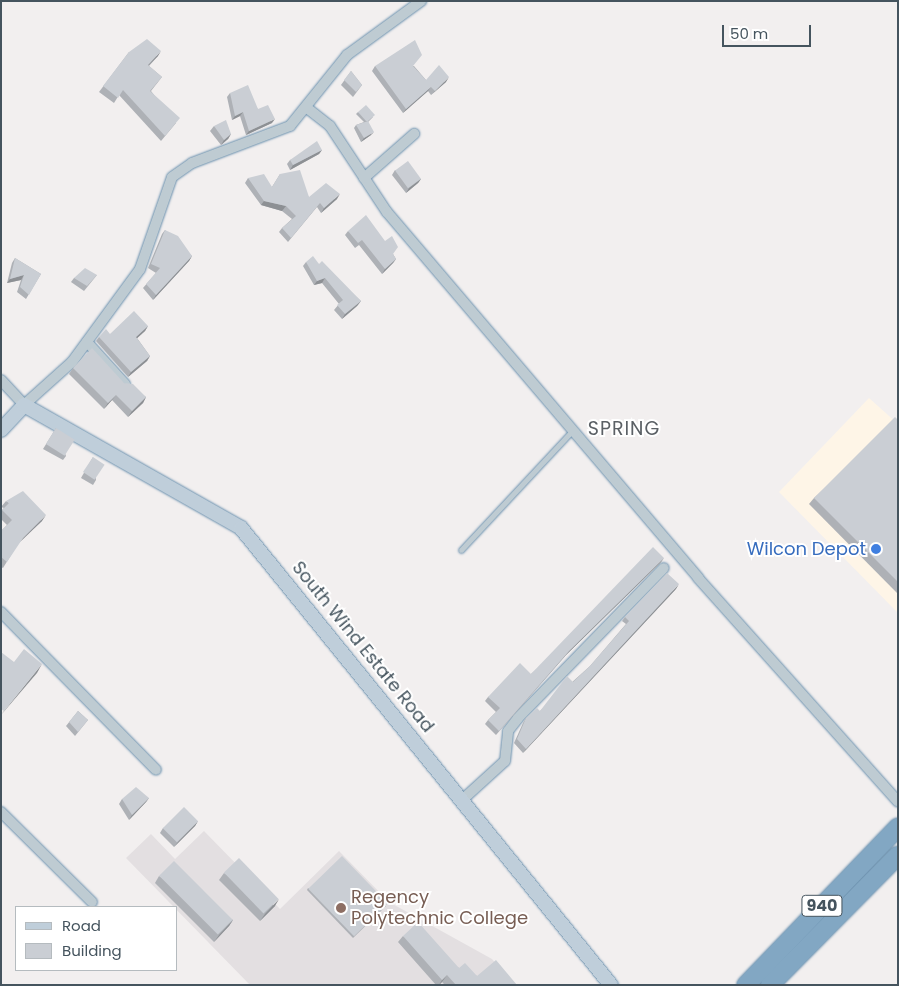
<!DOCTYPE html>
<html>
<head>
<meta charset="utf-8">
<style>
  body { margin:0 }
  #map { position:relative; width:899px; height:986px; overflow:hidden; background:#f2efef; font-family:Poppins,sans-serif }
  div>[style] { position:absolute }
  .commercial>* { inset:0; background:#fef5e7 }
  .education>* { inset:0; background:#e3dfe1 }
  .roads { filter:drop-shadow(0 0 1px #6d92af) drop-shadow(0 0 1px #6d92af) }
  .lane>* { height:5px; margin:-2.5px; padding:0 2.5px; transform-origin:2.5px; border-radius:2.5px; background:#becbd2 }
  .street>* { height:10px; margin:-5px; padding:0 5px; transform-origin:5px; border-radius:5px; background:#becbd2 }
  .secondary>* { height:14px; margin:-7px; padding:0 7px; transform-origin:7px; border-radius:7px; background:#bfceda }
  .highway>* { height:18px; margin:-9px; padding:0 9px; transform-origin:9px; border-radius:9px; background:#82a7c3 }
  .wall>* { inset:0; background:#aeb1b6 }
  .shaded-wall>* { inset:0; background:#8d9094 }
  .building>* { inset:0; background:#caced4; transform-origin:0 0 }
  .dots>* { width:14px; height:14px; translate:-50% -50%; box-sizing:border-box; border:2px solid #fff; border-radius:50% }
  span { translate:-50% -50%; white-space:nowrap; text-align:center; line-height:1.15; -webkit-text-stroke:4px #fff; paint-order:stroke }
  .shield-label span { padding:1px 4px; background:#fff; border:1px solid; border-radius:4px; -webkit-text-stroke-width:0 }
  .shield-label { font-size:16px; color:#45545e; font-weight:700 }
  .shop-label { font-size:18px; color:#366cbe }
  .right { translate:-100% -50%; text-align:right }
  .street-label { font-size:18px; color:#45545e }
  .education-label { font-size:18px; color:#785e54 }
  .left { translate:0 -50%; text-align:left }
  .neighbourhood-label { font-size:19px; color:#5b6065; letter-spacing:1px }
  .frame { position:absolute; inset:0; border:2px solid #45545e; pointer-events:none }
  .legend { position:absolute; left:15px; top:906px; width:162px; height:65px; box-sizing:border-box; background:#fff; border:1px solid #b5bbbf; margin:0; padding:6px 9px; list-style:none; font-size:15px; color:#45545e }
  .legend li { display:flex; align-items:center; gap:10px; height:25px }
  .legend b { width:25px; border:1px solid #b5bbbf }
  .scale { position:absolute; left:722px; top:25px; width:89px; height:22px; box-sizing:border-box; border:2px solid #45545e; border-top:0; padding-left:6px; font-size:15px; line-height:18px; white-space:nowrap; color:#45545e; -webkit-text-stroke:4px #fff; paint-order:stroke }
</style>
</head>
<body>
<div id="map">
  <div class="commercial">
    <i style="clip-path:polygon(869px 398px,898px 424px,898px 613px,779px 492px)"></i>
  </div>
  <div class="education">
    <i style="clip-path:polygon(204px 831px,280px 909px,339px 851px,389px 902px,492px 959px,515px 985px,250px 985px,126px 858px,151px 834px,175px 859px)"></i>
  </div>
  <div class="roads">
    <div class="lane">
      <i style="left:461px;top:550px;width:163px;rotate:-47deg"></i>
    </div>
    <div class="street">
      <i style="left:307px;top:108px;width:29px;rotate:38deg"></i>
      <i style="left:330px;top:126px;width:103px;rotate:56.5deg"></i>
      <i style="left:387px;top:212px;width:480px;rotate:49.6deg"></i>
      <i style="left:698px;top:578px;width:300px;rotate:48.2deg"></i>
      <i style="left:364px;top:178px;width:67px;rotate:-41.3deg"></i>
      <i style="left:87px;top:342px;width:57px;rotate:47.9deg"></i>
      <i style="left:1px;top:380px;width:34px;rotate:47deg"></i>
      <i style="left:24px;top:405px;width:64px;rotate:-41.9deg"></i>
      <i style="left:72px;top:362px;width:115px;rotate:-53.8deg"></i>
      <i style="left:140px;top:269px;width:97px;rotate:-70.8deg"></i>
      <i style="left:172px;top:177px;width:24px;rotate:-35deg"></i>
      <i style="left:192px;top:163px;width:105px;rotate:-20.7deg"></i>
      <i style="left:290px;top:126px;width:91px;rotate:-51.2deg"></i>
      <i style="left:347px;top:55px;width:92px;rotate:-36.1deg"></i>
      <i style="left:1px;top:612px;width:221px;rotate:45.5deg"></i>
      <i style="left:461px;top:801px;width:59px;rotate:-42.3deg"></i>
      <i style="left:505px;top:761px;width:30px;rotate:-84deg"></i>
      <i style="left:508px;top:731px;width:16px;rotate:-52deg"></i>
      <i style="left:518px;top:718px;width:209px;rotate:-45.8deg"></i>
      <i style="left:1px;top:812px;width:128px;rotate:44.7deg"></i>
    </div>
    <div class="secondary">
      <i style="left:1px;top:430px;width:34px;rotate:-47deg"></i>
      <i style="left:24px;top:405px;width:249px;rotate:29.5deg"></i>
      <i style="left:241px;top:528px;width:588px;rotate:51.01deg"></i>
    </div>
    <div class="highway">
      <i style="left:746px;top:985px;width:219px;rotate:-46.1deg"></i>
      <i style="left:770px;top:985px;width:182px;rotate:-45.4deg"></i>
    </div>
  </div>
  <div class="wall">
    <i style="clip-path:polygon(129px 52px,158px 56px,149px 66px,162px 77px,151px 91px,176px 123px,161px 141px,119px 95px,114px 103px,99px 92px)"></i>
    <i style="clip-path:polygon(375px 66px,414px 66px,426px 80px,446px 82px,431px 95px,428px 91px,403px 113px,372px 71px)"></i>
    <i style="clip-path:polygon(351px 71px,362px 85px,353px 97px,341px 85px)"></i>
    <i style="clip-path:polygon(230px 93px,258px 109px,272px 123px,246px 135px,240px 116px,232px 120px,227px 97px)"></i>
    <i style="clip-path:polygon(358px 112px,373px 117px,368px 122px,371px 135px,361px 142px,354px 128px,356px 125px,364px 122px,356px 114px)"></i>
    <i style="clip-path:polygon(214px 126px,231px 134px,228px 139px,221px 145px,210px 131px)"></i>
    <i style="clip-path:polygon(322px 150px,319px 154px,290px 170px,287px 164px,290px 160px)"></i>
    <i style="clip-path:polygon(395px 170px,421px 179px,418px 183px,406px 193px,392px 175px)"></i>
    <i style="clip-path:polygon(280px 174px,309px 197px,337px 199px,321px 213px,317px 207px,288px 242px,279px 232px,282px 228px,292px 219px,282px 211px,261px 205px,245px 183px,248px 178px,272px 187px)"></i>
    <i style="clip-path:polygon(165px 230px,192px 256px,189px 261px,153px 300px,143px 288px,156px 273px,148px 268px,162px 234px)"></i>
    <i style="clip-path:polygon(348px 231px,393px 254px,396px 259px,393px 263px,382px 274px,359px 245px,355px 248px,345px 235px)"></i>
    <i style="clip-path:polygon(15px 258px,41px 274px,26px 299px,17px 292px,21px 280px,7px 283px,12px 263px)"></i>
    <i style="clip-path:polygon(306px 262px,319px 264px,361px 301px,357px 306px,342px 319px,334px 310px,339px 304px,322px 283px,314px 285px,303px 266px)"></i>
    <i style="clip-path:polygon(97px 275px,84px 291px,71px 282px,74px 278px)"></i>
    <i style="clip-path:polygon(148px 326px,145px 331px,137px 338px,150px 356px,147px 361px,128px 377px,96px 341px,99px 337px,110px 334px)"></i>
    <i style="clip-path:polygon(73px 368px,124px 383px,146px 397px,143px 403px,128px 417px,112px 400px,104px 409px,69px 374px)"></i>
    <i style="clip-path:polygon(898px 420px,898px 594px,809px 504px,814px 498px)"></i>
    <i style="clip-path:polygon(56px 428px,66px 456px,63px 460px,43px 449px)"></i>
    <i style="clip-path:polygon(93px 457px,96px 480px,93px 485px,81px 478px)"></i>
    <i style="clip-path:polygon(6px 501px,42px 521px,19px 542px,3px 568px,1px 567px,1px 531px,7px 525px,1px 519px,1px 511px,4px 508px,1px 507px)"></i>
    <i style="clip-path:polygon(664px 558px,661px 562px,566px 655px,496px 735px,485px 724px,488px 720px,496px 712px,485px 701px,488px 697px,531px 674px)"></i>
    <i style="clip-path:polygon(676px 589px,523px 753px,514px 743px,523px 723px,526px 718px,540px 711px,590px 666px,626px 624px,622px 621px,625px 617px)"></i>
    <i style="clip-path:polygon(78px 711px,88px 720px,75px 736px,66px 726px)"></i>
    <i style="clip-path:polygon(149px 798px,146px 802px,129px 820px,119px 804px,122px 799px)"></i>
    <i style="clip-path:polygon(198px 821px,195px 826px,174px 847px,160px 833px,163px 828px)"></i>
    <i style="clip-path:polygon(224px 873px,275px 906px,260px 921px,219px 880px)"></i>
    <i style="clip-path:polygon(159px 876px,233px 920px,229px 926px,214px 942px,155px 883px)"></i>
    <i style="clip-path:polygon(308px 888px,386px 906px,353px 938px,307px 890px)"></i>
    <i style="clip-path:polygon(403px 936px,459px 968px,477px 976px,517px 985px,445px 985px,442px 982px,439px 985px,436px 985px,398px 942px)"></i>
  </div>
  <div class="shaded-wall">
    <i style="clip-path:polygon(161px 51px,158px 56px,144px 70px,148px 65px)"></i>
    <i style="clip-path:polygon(449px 77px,446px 82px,431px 95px)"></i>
    <i style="clip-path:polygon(431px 87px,428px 91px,403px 113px,406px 109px)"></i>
    <i style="clip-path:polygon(243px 112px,240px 116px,232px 120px,235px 116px)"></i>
    <i style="clip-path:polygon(275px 119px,272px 123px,246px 135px,249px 131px)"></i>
    <i style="clip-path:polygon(374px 132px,371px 135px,361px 142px,364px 138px)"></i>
    <i style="clip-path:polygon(231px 134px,228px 139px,221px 145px,224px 140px)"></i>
    <i style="clip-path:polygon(322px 150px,319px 154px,290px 170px,293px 165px)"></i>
    <i style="clip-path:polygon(421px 179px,418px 183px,406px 193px,409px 188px)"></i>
    <i style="clip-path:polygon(340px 194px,337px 199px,321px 213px,324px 208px)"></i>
    <i style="clip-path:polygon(264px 201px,286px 206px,282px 211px,261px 205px)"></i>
    <i style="clip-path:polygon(192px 256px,189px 261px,153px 300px,156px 295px)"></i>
    <i style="clip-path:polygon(396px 259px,393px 263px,382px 274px,385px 269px)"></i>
    <i style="clip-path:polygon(24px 275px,21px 280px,7px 283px,10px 279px)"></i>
    <i style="clip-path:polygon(325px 278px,322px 283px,314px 285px,317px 281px)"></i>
    <i style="clip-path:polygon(361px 301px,357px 306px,342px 319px,345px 314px)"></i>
    <i style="clip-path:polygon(148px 326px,145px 331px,133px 342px,136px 337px)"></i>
    <i style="clip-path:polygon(150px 356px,147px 361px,128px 377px,131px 372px)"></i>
    <i style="clip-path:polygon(116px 395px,112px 400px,104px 409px,108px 403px)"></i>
    <i style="clip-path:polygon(146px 397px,143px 403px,128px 417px,132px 411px)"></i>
    <i style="clip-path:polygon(46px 515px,42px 521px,19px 543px,23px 538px)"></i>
    <i style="clip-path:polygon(664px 558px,661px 562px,566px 655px,496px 735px,569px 651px)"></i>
    <i style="clip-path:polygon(679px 584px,676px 589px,523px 753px,526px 749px)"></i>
    <i style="clip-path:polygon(42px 664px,37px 673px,1px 715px,4px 711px)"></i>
    <i style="clip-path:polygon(149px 798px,146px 802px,129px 820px,132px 815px)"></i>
    <i style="clip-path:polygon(198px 821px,195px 826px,174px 847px,178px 842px)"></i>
    <i style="clip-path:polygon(279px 899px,275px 906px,260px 921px,265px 914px)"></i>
    <i style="clip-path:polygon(233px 920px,229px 926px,214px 942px,219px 935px)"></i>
    <i style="clip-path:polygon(447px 975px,442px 982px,439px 985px,442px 980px)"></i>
  </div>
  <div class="building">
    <i style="clip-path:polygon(147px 39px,161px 51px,148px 65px,162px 77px,150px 91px,180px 118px,165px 136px,123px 90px,118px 98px,103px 86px,129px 52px)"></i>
    <i style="clip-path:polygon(415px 40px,422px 55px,413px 66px,426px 80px,439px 65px,449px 77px,435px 91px,431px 87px,406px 109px,375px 66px)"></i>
    <i style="clip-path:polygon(351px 71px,362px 85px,356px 92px,344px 80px)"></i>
    <i style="clip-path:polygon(248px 85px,258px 109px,268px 105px,275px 119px,249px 131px,243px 112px,235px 116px,230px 93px)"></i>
    <i style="clip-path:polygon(366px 105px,375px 115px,368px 121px,366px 121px,358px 112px)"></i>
    <i style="clip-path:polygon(226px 120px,231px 134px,224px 140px,214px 126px)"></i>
    <i style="clip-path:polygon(368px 121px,374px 132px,364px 138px,356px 125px)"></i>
    <i style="clip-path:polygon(317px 141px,322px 150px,293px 165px,290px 160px)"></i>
    <i style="left:408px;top:161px;width:22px;height:16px;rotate:54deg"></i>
    <i style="clip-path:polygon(300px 170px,309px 197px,326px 183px,340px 194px,324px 208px,320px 203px,291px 238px,282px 228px,296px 216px,286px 206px,264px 201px,248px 178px,264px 174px,272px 187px,280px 174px)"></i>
    <i style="clip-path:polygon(366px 215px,385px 241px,392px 236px,398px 247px,393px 254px,396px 259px,385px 269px,362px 240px,358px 243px,348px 231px)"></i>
    <i style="clip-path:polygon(165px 230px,178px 236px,192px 256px,156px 295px,146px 284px,160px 268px,151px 264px)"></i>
    <i style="clip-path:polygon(313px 256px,319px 264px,322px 261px,361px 301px,345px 314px,337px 305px,343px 300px,325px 278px,317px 281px,306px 262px)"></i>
    <i style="clip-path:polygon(15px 258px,41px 274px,29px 295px,20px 287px,24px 275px,10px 279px)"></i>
    <i style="clip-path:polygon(85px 268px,97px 275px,87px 286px,74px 278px)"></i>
    <i style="clip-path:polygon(134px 311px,148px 326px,136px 337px,150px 356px,131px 372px,99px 337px,106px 329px,110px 334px)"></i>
    <i style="clip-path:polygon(92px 348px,124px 383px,133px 384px,146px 397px,132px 411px,116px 395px,108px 403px,73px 368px)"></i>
    <i style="clip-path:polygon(895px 417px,898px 420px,898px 582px,814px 498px)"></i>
    <i style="left:56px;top:428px;width:22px;height:19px;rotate:32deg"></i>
    <i style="left:93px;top:457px;width:14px;height:18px;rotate:34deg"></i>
    <i style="clip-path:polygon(23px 491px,46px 515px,23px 538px,7px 562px,1px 557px,1px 531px,12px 520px,2px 510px,9px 503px,6px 501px)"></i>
    <i style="clip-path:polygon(653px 547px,664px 558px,569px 651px,499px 731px,488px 720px,500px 708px,488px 697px,520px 663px,531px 674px)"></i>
    <i style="clip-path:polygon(667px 573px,679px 584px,526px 749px,517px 739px,526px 718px,537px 708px,540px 711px,567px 676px,573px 682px,590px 666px,629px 621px,625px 617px)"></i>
    <i style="clip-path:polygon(24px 649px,42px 664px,4px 711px,1px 709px,1px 652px,14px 662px)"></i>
    <i style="clip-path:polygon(78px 711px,88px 720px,78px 732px,69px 722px)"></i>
    <i style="clip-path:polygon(136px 787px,149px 798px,132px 815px,122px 799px)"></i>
    <i style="left:184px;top:807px;width:20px;height:30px;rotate:45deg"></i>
    <i style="left:342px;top:856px;width:66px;height:47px;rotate:46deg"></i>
    <i style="left:239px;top:858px;width:57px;height:21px;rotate:46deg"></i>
    <i style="left:174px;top:861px;width:83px;height:21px;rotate:45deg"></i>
    <i style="clip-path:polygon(418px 922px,459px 968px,465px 963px,477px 976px,496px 960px,517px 985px,456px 985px,447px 975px,442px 980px,403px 936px)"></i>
  </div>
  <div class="dots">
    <i style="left:876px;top:549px;background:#3f7fe0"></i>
    <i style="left:341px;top:908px;background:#8d6e63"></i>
  </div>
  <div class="shield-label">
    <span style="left:822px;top:906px">940</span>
  </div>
  <div class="shop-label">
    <span class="right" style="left:866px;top:549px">Wilcon Depot</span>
  </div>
  <div class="street-label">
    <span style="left:363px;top:647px;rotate:51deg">South Wind Estate Road</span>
  </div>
  <div class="education-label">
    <span class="left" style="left:351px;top:908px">Regency<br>Polytechnic College</span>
  </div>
  <div class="neighbourhood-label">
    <span style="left:624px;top:429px">SPRING</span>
  </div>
  <div class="frame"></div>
  <ul class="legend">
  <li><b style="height:6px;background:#bfceda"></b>Road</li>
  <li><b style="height:14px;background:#caced4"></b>Building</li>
  </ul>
  <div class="scale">50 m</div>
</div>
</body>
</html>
